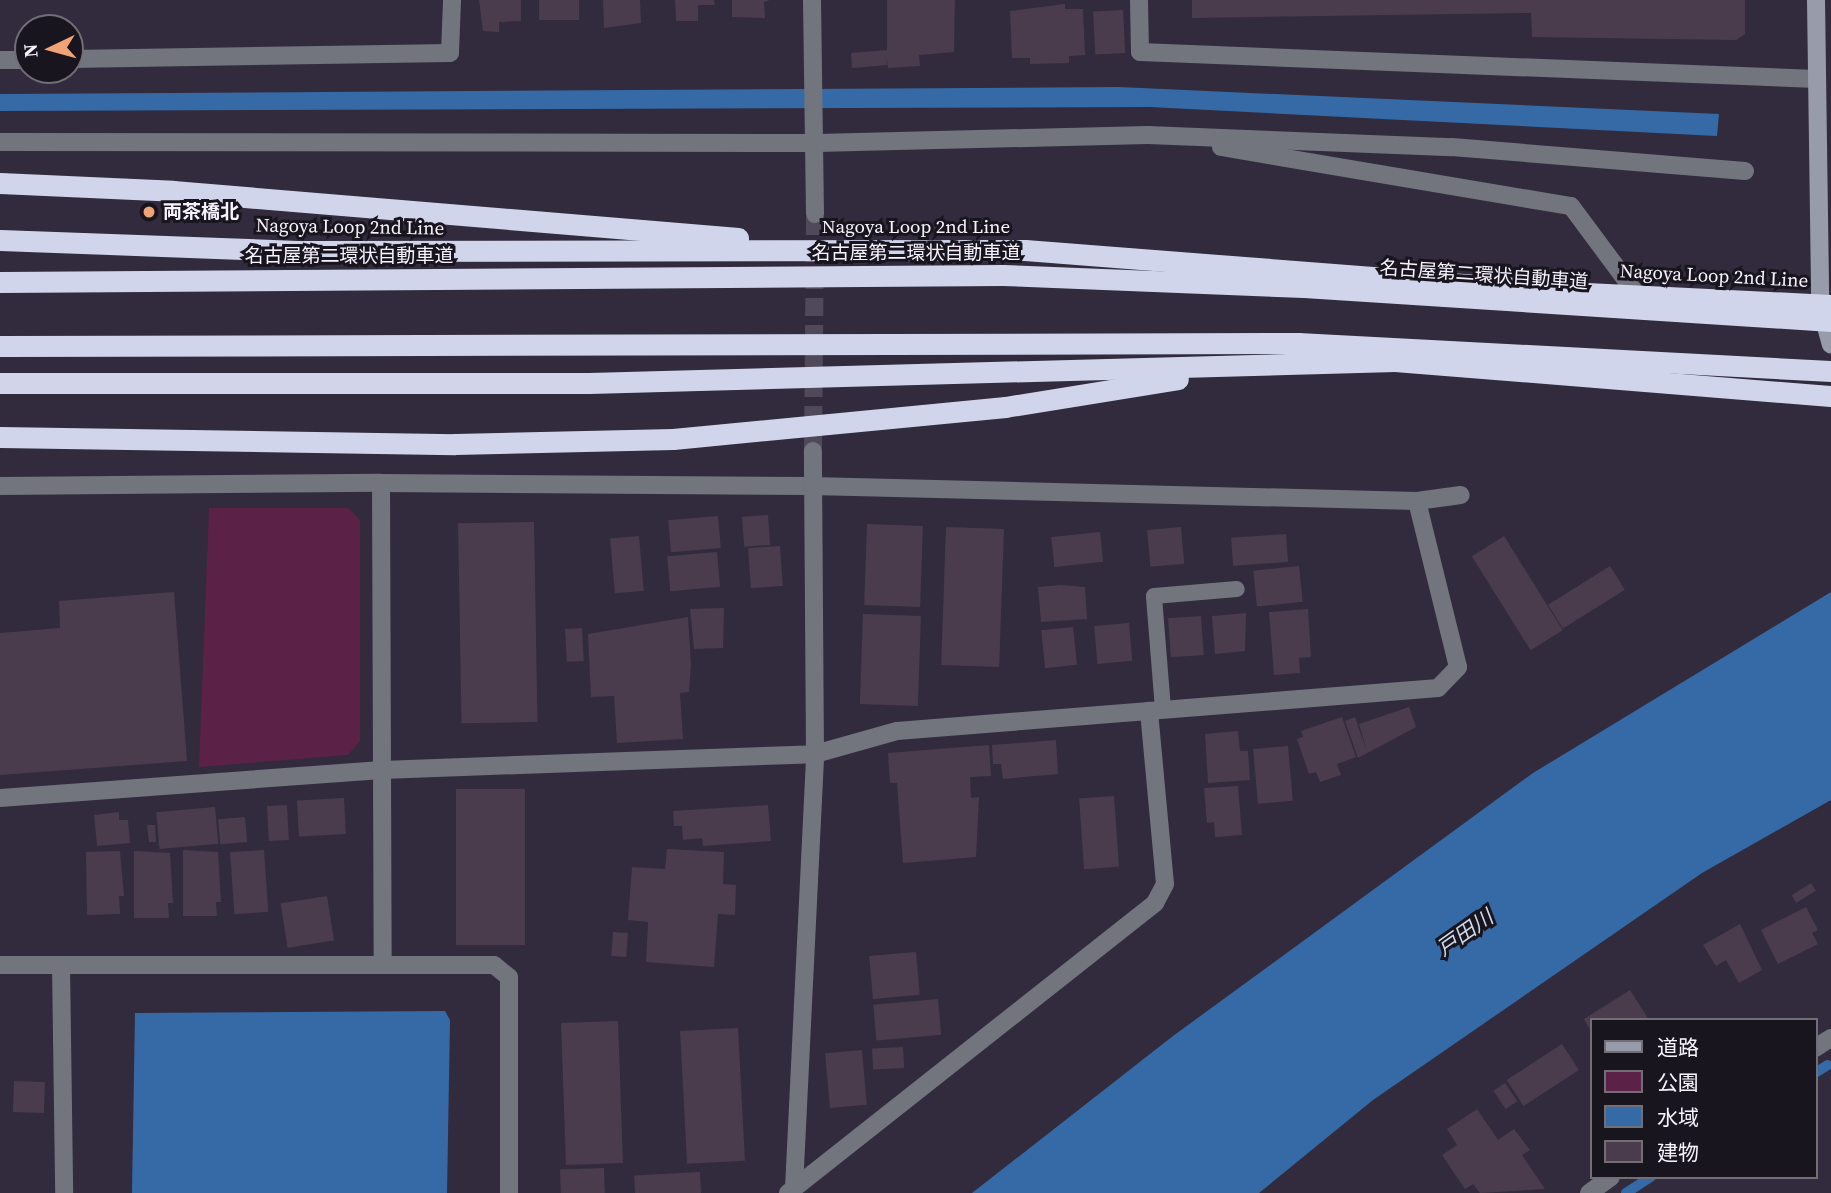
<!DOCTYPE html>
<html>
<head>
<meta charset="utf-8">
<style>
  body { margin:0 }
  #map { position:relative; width:1831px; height:1193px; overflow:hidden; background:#312b3d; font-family:"Source Serif 4","Noto Sans JP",serif }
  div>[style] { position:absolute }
  .green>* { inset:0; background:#5c2147 }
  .water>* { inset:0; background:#366aa7 }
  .stream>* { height:10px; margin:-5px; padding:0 5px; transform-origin:5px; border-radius:5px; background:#366aa7 }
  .building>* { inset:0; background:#4a3c4d; transform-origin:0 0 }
  .street-tunnel>* { height:18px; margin-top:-9px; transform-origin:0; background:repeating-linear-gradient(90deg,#4f495a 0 18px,transparent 0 27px) }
  .lane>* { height:16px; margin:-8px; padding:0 8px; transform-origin:8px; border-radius:8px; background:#72747e }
  .street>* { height:18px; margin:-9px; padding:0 9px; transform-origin:9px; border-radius:9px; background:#72747e }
  .secondary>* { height:18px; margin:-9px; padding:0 9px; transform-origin:9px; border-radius:9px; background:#989baa }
  .highway>* { height:21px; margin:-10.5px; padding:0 10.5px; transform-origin:10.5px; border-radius:10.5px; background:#d0d5ec }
  .highway-bridge>* { height:21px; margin:-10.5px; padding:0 10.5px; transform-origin:10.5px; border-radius:10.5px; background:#d0d5ec }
  .dots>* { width:19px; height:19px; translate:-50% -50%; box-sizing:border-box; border:4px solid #18151e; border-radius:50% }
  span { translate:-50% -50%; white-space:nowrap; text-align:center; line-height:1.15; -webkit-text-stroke:6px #18151e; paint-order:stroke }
  .poi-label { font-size:19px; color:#f6f3ff; font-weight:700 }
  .left { translate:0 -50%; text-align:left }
  .street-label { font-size:19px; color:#f6f3ff }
  .water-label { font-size:21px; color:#cddbed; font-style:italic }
  .legend { position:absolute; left:1590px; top:1018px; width:228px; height:161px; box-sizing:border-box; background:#18151e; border:2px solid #716e78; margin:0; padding:9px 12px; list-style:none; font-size:21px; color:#f6f3ff }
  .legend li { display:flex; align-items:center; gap:14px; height:35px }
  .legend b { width:35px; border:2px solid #716e78 }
  .north { position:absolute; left:14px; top:14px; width:70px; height:70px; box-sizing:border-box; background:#18151e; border:2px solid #716e78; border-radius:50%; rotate:265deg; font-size:19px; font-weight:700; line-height:28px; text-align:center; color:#f6f3ff }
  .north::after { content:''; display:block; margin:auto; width:24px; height:32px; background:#efa377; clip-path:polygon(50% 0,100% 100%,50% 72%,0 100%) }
</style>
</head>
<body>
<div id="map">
  <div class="green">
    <i style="clip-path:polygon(209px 508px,348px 508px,360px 520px,360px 741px,348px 755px,199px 767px)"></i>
  </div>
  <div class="water">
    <i style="clip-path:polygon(1119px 87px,1719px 114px,1717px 136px,1150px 107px,0 111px,0 94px)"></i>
    <i style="clip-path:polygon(1831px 592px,1831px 800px,1702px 873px,1373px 1100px,1259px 1193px,972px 1193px,1173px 1036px,1533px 773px)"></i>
    <i style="clip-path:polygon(445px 1011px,450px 1020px,447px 1193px,132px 1193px,135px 1013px)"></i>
  </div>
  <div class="stream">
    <i style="left:1815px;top:1073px;width:15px;rotate:-32deg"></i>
    <i style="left:1626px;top:1193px;width:30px;rotate:-33deg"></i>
  </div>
  <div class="building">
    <i style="clip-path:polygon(479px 0,521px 0,521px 21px,499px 22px,499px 32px,483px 31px)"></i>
    <i style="left:539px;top:0;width:40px;height:20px"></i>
    <i style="clip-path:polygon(603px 0,640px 0,641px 23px,604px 28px)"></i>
    <i style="clip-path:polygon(675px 0,714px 0,715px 5px,698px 5px,698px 21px,676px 21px)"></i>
    <i style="clip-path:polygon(732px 0,770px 0,764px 2px,765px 18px,732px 17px)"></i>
    <i style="clip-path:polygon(887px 0,955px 0,954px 52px,919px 55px,920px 66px,888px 68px,886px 53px,887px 65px,852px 68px,851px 53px,887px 50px)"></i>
    <i style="clip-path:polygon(1192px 0,1745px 0,1745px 34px,1736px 40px,1532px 37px,1531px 13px,1192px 18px)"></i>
    <i style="clip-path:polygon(1065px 4px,1065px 9px,1083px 9px,1085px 55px,1069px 56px,1069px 63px,1030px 64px,1030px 58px,1012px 58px,1010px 11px)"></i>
    <i style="left:1123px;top:10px;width:43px;height:30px;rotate:87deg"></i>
    <i style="left:768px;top:515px;width:30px;height:26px;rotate:86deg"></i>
    <i style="left:718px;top:516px;width:32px;height:50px;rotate:85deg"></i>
    <i style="left:534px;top:522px;width:200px;height:76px;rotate:89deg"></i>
    <i style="left:867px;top:524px;width:56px;height:81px;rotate:2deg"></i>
    <i style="left:946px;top:527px;width:58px;height:138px;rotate:2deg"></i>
    <i style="left:1181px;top:527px;width:37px;height:34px;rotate:85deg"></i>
    <i style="left:1100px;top:532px;width:30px;height:49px;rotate:84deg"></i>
    <i style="left:1286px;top:534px;width:28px;height:55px;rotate:86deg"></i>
    <i style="left:639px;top:536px;width:55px;height:29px;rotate:85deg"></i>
    <i style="left:1504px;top:536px;width:111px;height:38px;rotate:58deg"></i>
    <i style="left:780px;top:546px;width:40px;height:32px;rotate:86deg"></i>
    <i style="left:717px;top:552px;width:35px;height:50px;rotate:85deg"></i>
    <i style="left:1299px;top:566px;width:36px;height:46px;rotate:84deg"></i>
    <i style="left:1610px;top:566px;width:28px;height:73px;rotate:58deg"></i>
    <i style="clip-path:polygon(1061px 585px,1085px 587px,1087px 619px,1041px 622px,1038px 587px)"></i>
    <i style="clip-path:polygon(174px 592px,187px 761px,0 775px,0 633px,60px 628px,59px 601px)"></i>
    <i style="clip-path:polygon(724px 608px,723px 648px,694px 649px,690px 609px)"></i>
    <i style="clip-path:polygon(1308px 609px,1311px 657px,1299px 658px,1300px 673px,1274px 675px,1269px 612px)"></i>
    <i style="clip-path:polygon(1246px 613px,1245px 651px,1215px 654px,1212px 616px)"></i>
    <i style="left:863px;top:614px;width:58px;height:90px;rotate:2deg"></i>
    <i style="left:1201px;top:616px;width:39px;height:33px;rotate:86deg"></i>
    <i style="clip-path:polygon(688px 617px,691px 665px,689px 692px,680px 693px,683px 739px,617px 743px,614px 696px,591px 697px,588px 634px)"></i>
    <i style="left:1129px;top:623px;width:38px;height:35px;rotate:85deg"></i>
    <i style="left:1073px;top:627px;width:38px;height:32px;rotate:84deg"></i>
    <i style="left:582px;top:628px;width:33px;height:17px;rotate:87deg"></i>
    <i style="clip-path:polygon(1409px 707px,1416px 727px,1358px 758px,1345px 721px,1355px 717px,1367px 752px,1359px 724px)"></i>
    <i style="clip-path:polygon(1342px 717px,1356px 757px,1337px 764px,1341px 775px,1320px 782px,1316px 772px,1309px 774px,1297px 739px,1303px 737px,1301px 731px)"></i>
    <i style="clip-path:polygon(1238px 731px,1240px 751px,1248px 751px,1250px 780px,1208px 783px,1205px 734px)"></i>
    <i style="clip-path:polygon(1056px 740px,1058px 774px,1003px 779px,1001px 764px,993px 764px,992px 745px)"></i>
    <i style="clip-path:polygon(989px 745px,991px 776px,970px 777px,971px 798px,979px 797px,976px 857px,903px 863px,897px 783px,890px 783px,888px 753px)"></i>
    <i style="left:1288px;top:746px;width:55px;height:35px;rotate:85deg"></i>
    <i style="clip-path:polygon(1238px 786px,1242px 835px,1215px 837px,1214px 822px,1207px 823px,1204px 788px)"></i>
    <i style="left:456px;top:789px;width:69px;height:156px"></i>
    <i style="left:1114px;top:796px;width:71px;height:35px;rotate:86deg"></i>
    <i style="left:344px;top:798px;width:36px;height:47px;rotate:87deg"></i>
    <i style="left:287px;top:805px;width:35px;height:20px;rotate:87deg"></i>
    <i style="clip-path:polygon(768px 805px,771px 841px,703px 846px,702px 838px,683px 840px,682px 826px,674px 826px,673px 811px)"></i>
    <i style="left:215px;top:807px;width:37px;height:59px;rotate:85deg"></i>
    <i style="clip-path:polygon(119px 812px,119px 820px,128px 820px,130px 843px,97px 846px,94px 815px)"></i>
    <i style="left:245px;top:817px;width:25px;height:27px;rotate:85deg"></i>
    <i style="clip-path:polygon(147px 825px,155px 825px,156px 842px,149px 842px)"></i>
    <i style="clip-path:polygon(667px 849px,724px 852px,723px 884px,736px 885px,735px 915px,718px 914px,714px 967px,646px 962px,648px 922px,628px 920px,632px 867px,665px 869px)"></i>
    <i style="clip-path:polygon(183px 850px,218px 852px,221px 902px,216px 902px,217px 916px,183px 916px)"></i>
    <i style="left:264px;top:850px;width:62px;height:34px;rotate:86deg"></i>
    <i style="clip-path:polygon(120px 851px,124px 896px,119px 896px,120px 914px,87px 915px,86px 852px)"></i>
    <i style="clip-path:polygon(134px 851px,170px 853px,173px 903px,168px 903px,169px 918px,134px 918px)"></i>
    <i style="left:1811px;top:883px;width:9px;height:23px;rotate:58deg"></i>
    <i style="left:327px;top:896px;width:45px;height:47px;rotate:81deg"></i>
    <i style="clip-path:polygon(1806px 907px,1818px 930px,1812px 933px,1818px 944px,1778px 964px,1761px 930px)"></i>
    <i style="clip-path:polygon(1740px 924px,1762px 970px,1739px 983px,1726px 960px,1716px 966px,1703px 945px)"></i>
    <i style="left:613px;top:932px;width:15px;height:24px;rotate:4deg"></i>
    <i style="left:916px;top:952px;width:43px;height:47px;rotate:85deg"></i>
    <i style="clip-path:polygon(1630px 990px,1649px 1020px,1591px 1020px,1591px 1031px,1584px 1019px)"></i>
    <i style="left:938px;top:999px;width:36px;height:65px;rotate:85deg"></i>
    <i style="left:618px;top:1021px;width:142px;height:57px;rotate:88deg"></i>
    <i style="left:738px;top:1028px;width:133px;height:58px;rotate:87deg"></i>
    <i style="left:1562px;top:1044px;width:31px;height:66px;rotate:57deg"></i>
    <i style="left:903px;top:1047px;width:21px;height:31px;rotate:87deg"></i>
    <i style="left:862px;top:1050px;width:55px;height:37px;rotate:85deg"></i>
    <i style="left:14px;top:1081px;width:31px;height:31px;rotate:2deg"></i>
    <i style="left:1505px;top:1083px;width:22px;height:14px;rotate:56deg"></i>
    <i style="clip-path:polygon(1477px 1109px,1498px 1140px,1514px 1129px,1530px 1150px,1522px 1155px,1545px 1189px,1480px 1193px,1473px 1184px,1465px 1189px,1442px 1155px,1457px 1145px,1447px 1129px)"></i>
    <i style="left:604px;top:1168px;width:25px;height:44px;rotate:88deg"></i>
    <i style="left:700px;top:1172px;width:21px;height:66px;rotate:87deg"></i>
  </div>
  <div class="street-tunnel">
    <i style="left:813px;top:451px;width:237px;rotate:-89.5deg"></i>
  </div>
  <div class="lane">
    <i style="left:1163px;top:709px;width:113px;rotate:-94.6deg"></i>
    <i style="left:1154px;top:596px;width:83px;rotate:-4.8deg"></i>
  </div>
  <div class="street">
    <i style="left:812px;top:0;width:214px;rotate:89.2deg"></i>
    <i style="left:1139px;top:0;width:52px;rotate:88.9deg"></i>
    <i style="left:1140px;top:52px;width:677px;rotate:2.29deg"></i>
    <i style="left:70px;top:59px;width:380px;rotate:-0.9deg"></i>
    <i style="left:450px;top:53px;width:53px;rotate:-87.8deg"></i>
    <i style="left:0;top:60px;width:28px"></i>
    <i style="left:0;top:142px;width:817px;rotate:0.07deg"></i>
    <i style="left:817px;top:143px;width:331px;rotate:-1.4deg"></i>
    <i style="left:1148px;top:135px;width:304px;rotate:2.3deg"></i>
    <i style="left:1452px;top:147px;width:294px;rotate:4.7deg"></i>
    <i style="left:1221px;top:147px;width:355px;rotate:9.6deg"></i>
    <i style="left:1571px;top:206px;width:111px;rotate:53.4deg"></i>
    <i style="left:381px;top:483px;width:482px;rotate:89.8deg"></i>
    <i style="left:0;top:486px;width:381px;rotate:-0.5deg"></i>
    <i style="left:381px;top:483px;width:431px;rotate:0.4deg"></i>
    <i style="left:812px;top:486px;width:605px;rotate:1.42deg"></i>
    <i style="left:1417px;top:501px;width:44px;rotate:-7.8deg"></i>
    <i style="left:0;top:798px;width:383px;rotate:-4.2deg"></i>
    <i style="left:382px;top:770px;width:433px;rotate:-2.1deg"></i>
    <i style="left:815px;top:754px;width:85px;rotate:-15.7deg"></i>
    <i style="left:897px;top:731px;width:543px;rotate:-4.54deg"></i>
    <i style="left:1438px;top:688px;width:29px;rotate:-46deg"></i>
    <i style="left:1458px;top:667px;width:171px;rotate:-103.9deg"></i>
    <i style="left:0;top:965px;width:494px"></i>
    <i style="left:494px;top:965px;width:19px;rotate:39deg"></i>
    <i style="left:509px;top:977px;width:216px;rotate:90deg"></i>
    <i style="left:61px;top:965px;width:228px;rotate:89.2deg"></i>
    <i style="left:1815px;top:1048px;width:19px;rotate:-32deg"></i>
    <i style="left:794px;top:1188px;width:435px;rotate:-87.2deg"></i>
    <i style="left:815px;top:754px;width:303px;rotate:-90.4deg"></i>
    <i style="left:788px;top:1193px;width:468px;rotate:-38.3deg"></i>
    <i style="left:1155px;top:903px;width:21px;rotate:-62deg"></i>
    <i style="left:1165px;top:884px;width:174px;rotate:-95.3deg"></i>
    <i style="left:1589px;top:1193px;width:27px;rotate:-36deg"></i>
  </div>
  <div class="secondary">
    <i style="left:1816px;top:0;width:305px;rotate:89.2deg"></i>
    <i style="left:1820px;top:305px;width:41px;rotate:74.6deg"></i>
  </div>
  <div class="highway">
    <i style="left:0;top:183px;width:173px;rotate:2.6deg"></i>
    <i style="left:173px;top:191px;width:567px;rotate:4.76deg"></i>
    <i style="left:0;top:240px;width:304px;rotate:2.1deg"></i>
    <i style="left:304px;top:251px;width:721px;rotate:-0.08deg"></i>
    <i style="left:1025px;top:250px;width:543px;rotate:4.44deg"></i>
    <i style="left:1566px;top:292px;width:265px;rotate:2.8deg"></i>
    <i style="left:0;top:383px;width:589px"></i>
    <i style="left:589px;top:383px;width:806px;rotate:-1.56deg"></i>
    <i style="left:1395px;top:361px;width:437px;rotate:4.6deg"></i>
    <i style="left:0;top:437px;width:455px;rotate:0.9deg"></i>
    <i style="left:455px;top:444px;width:218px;rotate:-1.3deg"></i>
    <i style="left:673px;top:439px;width:334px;rotate:-5.5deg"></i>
    <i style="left:1005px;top:407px;width:175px;rotate:-9.2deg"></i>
  </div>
  <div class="highway-bridge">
    <i style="left:0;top:282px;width:1003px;rotate:-0.4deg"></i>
    <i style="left:1003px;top:275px;width:301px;rotate:2.3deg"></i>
    <i style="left:1304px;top:287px;width:528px;rotate:3.69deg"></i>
    <i style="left:0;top:346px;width:1298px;rotate:-0.13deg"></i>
    <i style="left:1298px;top:343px;width:534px;rotate:3.01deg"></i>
  </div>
  <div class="dots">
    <i style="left:149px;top:212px;background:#efa377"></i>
  </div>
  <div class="poi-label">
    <span class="left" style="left:163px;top:212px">両茶橋北</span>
  </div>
  <div class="street-label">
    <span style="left:350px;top:227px;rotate:1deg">Nagoya Loop 2nd Line</span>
    <span style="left:916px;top:227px">Nagoya Loop 2nd Line</span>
    <span style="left:916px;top:253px">名古屋第二環状自動車道</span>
    <span style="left:349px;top:256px">名古屋第二環状自動車道</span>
    <span style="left:1484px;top:275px;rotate:4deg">名古屋第二環状自動車道</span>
    <span style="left:1714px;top:276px;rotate:3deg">Nagoya Loop 2nd Line</span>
  </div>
  <div class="water-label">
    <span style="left:1465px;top:933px;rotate:-35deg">戸田川</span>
  </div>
  <ul class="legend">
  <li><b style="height:9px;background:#989baa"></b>道路</li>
  <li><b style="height:19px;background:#5c2147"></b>公園</li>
  <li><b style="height:19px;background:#366aa7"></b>水域</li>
  <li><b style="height:19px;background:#4a3c4d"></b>建物</li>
  </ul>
  <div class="north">N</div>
</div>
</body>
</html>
